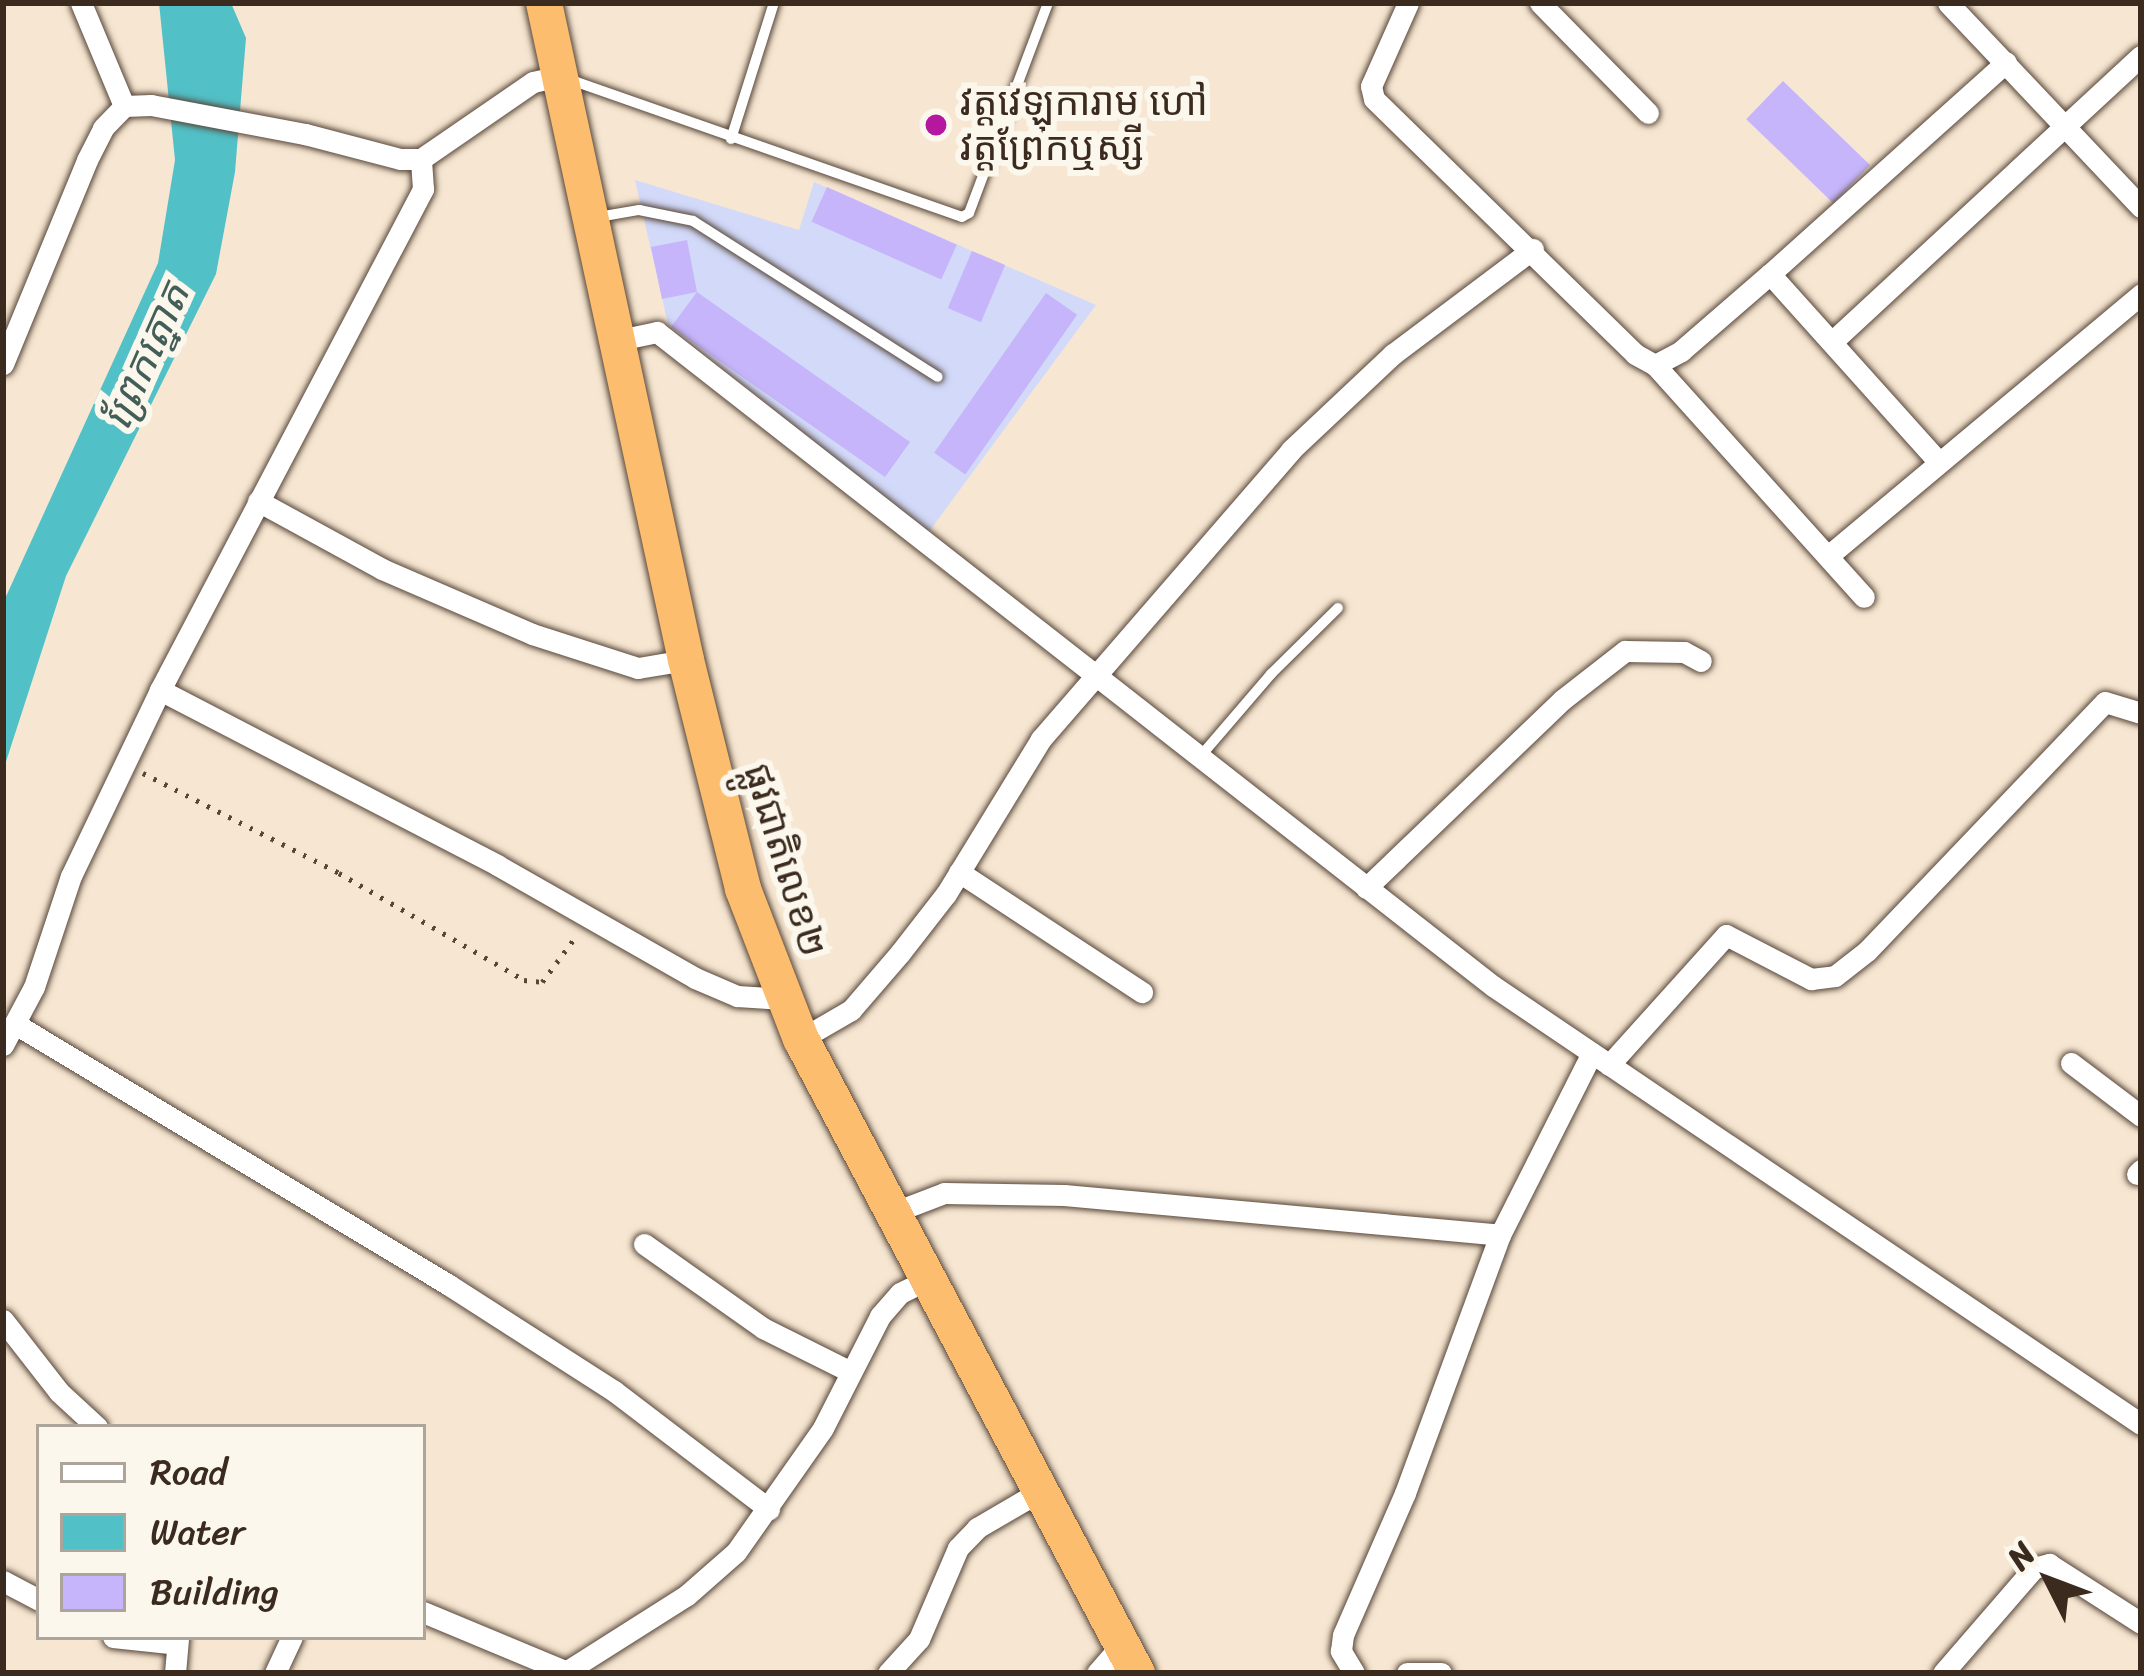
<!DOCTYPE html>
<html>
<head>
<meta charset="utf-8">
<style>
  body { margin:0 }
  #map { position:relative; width:2144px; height:1676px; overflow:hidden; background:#f7e7d2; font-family:Sriracha,"Noto Sans Khmer",sans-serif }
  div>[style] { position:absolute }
  .built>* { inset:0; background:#d2d9f9 }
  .water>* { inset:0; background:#52c0c7 }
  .building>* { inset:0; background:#c6b5fb; transform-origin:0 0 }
  .path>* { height:4.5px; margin-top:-2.25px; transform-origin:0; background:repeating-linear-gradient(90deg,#574639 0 3px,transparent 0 12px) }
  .roads { filter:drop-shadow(0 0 3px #574639) drop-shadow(0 0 3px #574639) }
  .service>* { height:10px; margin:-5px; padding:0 5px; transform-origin:5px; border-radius:5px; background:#fff }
  .minor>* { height:21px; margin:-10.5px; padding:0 10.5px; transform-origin:10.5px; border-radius:10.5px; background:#fff }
  .trunk>* { height:36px; margin:-18px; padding:0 18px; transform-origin:18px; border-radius:18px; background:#fcbd6f }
  .dots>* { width:33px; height:33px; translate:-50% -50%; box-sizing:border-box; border:6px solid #fbf7ec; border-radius:50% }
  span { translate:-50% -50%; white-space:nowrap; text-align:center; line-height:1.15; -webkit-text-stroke:12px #fbf7ec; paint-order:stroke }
  .poi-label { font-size:39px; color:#3b2a1e }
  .left { translate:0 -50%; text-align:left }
  .street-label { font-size:39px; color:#3b2a1e }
  .water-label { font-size:42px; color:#435e59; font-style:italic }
  .frame { position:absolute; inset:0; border:6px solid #3b2a1e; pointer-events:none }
  .legend { position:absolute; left:36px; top:1424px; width:390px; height:216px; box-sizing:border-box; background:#fbf7ec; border:3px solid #aea59a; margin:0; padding:15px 21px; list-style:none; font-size:36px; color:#3b2a1e }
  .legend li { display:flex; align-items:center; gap:24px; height:60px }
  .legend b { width:60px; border:3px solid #aea59a }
  .north { position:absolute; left:1988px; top:1520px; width:120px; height:120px; -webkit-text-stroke:9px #fbf7ec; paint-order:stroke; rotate:312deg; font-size:33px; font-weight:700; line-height:48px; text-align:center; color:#3b2a1e }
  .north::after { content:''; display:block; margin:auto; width:42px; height:54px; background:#3b2a1e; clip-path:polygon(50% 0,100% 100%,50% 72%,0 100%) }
</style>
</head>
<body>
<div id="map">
  <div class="built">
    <i style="clip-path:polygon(635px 180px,799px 230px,814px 182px,1096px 305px,928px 533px,668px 324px)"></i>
  </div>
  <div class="water">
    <i style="clip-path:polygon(159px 3px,231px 3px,246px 38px,235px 172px,216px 274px,66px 576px,3px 771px,3px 603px,158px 263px,175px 160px)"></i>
  </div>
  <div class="building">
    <i style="left:1783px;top:81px;width:121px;height:53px;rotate:44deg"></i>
    <i style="left:827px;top:187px;width:142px;height:38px;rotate:24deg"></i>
    <i style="clip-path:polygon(687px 240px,697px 292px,910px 442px,885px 477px,671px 327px,697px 292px,662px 299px,651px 247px)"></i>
    <i style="left:972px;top:251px;width:36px;height:62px;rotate:23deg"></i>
    <i style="left:1046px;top:293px;width:38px;height:195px;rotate:35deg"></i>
  </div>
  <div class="path">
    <i style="left:143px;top:773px;width:220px;rotate:27deg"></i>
    <i style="left:339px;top:873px;width:214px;rotate:30deg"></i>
    <i style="left:524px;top:980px;width:18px;rotate:6deg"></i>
    <i style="left:542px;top:982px;width:59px;rotate:-53.3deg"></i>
  </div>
  <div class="roads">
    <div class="service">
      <i style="left:568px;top:79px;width:417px;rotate:19.3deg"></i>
      <i style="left:962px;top:217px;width:8px;rotate:-30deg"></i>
      <i style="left:969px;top:213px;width:224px;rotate:-69.4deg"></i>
      <i style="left:731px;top:139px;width:143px;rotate:-72.5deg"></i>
      <i style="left:598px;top:217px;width:42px;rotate:-9.7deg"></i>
      <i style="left:639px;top:210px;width:55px;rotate:11.5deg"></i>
      <i style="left:693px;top:221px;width:290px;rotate:32.5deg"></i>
      <i style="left:1199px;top:758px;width:111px;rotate:-49.4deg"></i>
      <i style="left:1271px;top:674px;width:94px;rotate:-44.6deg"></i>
    </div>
    <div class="minor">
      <i style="left:81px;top:3px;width:112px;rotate:67.3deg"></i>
      <i style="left:124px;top:106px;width:27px;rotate:-2deg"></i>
      <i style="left:151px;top:105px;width:157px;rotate:10.7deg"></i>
      <i style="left:305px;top:134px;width:98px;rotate:14.7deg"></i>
      <i style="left:400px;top:159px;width:21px"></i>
      <i style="left:421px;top:159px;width:136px;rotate:-34.5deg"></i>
      <i style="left:533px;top:82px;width:26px;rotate:-13deg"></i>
      <i style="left:1408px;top:3px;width:91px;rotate:114deg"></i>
      <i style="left:1371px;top:86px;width:13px;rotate:77deg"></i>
      <i style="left:1374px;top:99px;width:365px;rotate:44.3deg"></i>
      <i style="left:1635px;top:354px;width:23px;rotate:29deg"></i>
      <i style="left:1655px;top:365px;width:312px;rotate:48deg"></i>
      <i style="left:1540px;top:3px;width:154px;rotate:45.5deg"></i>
      <i style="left:1948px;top:3px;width:281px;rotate:46.6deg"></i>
      <i style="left:1770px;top:274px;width:251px;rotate:48.1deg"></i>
      <i style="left:619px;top:340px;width:39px;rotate:-12deg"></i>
      <i style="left:657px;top:332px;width:1061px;rotate:38.04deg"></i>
      <i style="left:1493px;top:986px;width:782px;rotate:34.06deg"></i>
      <i style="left:1834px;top:340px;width:418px;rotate:-42.8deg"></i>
      <i style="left:3px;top:364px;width:221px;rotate:-67.6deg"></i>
      <i style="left:87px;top:160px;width:36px;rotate:-63deg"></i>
      <i style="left:103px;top:128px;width:30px;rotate:-46deg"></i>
      <i style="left:1655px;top:365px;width:30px;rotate:-28deg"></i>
      <i style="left:1681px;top:351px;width:118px;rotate:-40.9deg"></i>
      <i style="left:1770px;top:274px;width:317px;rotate:-41.9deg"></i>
      <i style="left:258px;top:501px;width:141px;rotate:28.7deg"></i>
      <i style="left:382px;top:569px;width:163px;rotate:23.4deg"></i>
      <i style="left:532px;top:634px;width:111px;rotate:17.8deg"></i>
      <i style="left:638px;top:668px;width:49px;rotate:-9.5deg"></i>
      <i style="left:1828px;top:556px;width:408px;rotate:-39.9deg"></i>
      <i style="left:160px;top:690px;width:380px;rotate:27.4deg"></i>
      <i style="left:497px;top:865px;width:228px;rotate:29.7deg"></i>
      <i style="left:695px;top:978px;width:46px;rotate:23.2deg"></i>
      <i style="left:737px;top:996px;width:47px;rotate:3.7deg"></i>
      <i style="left:959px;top:872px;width:219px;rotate:33.3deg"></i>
      <i style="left:1366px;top:888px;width:272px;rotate:-43.8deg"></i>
      <i style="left:1562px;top:700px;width:80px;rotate:-37.9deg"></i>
      <i style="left:1625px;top:651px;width:59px;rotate:1deg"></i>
      <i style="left:1684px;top:652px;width:19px;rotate:28deg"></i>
      <i style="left:17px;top:1025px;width:504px;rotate:31.04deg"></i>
      <i style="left:449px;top:1285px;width:196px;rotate:32.7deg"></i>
      <i style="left:614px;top:1391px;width:195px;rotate:37.3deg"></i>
      <i style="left:801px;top:1039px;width:58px;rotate:-30.1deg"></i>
      <i style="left:851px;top:1010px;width:75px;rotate:-49.3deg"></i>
      <i style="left:900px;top:953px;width:75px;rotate:-52.1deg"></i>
      <i style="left:946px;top:894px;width:182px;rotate:-58.5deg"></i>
      <i style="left:1041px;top:739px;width:382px;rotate:-49.1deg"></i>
      <i style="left:1291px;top:450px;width:140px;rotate:-43.3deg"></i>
      <i style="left:1393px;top:354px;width:175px;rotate:-36.9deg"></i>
      <i style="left:3px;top:1045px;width:66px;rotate:-61.9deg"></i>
      <i style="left:34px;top:987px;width:117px;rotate:-71.6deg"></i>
      <i style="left:71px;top:876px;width:206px;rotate:-64.4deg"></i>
      <i style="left:160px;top:690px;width:566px;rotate:-62.3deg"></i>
      <i style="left:423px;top:189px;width:30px;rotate:-94deg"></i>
      <i style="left:2071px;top:1063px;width:88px;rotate:37.1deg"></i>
      <i style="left:1609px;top:1065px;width:175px;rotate:-48deg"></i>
      <i style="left:1726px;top:935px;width:96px;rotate:27.4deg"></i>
      <i style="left:1811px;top:979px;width:24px;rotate:-7deg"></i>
      <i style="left:1835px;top:976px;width:41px;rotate:-38deg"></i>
      <i style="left:1867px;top:951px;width:344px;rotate:-46.3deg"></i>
      <i style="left:2105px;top:702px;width:38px;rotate:17deg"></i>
      <i style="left:2137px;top:1174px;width:6px;rotate:-45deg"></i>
      <i style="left:892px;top:1213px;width:56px;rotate:-21deg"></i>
      <i style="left:944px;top:1193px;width:120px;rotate:1deg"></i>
      <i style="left:1064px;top:1195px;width:438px;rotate:5.2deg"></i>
      <i style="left:644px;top:1244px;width:146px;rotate:35.2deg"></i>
      <i style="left:763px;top:1328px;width:96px;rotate:26.6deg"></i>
      <i style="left:3px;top:1320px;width:91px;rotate:52.1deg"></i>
      <i style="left:59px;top:1392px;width:52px;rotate:42.6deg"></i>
      <i style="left:3px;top:1581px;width:41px;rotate:27.8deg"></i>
      <i style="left:423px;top:1612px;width:154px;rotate:22.6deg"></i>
      <i style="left:113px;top:1637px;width:64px;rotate:6.2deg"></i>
      <i style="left:175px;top:1673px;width:36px;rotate:-85deg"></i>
      <i style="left:275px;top:1673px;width:40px;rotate:-65deg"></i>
      <i style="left:564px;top:1673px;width:146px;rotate:-32.4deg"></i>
      <i style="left:687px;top:1595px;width:65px;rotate:-41.3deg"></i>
      <i style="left:736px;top:1552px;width:151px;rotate:-54.9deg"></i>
      <i style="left:823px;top:1428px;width:126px;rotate:-63deg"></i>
      <i style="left:880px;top:1316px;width:30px;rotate:-49deg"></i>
      <i style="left:900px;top:1293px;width:30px;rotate:-26deg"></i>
      <i style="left:888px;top:1673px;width:46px;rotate:-47.6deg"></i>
      <i style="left:919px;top:1639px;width:99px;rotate:-66.8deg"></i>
      <i style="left:958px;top:1548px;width:28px;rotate:-46deg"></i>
      <i style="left:977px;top:1528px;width:75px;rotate:-30.3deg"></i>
      <i style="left:1097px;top:1673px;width:37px;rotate:-49deg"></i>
      <i style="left:1354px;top:1673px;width:26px;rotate:-121deg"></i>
      <i style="left:1341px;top:1651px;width:16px;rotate:-83deg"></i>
      <i style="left:1343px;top:1635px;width:155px;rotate:-66.4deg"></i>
      <i style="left:1405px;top:1493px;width:275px;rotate:-69.8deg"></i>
      <i style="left:1500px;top:1235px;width:202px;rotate:-63.2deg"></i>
      <i style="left:1407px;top:1673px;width:34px"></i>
      <i style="left:1943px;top:1673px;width:139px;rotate:-49.1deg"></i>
      <i style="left:2034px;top:1568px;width:16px;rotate:-15deg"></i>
      <i style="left:2049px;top:1564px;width:109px;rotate:32.7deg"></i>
    </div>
    <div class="trunk">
      <i style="left:544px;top:3px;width:672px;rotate:77.8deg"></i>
      <i style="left:686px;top:660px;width:236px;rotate:76deg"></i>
      <i style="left:743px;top:889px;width:161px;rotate:68.9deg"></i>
      <i style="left:801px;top:1039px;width:718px;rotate:62.08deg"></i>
    </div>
  </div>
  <div class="dots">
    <i style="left:936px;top:125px;background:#b5179e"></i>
  </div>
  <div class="poi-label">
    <span class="left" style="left:960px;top:125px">វត្តវេឡុការាម ហៅ<br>វត្តព្រែកឬស្សី</span>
  </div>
  <div class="street-label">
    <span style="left:785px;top:860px;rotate:73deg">ផ្លូវជាតិលេខ២</span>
  </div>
  <div class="water-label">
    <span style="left:146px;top:356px;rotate:-66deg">ព្រែកត្នោត</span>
  </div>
  <div class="frame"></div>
  <ul class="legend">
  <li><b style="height:15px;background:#fff"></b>Road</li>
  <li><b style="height:33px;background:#52c0c7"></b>Water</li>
  <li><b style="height:33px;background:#c6b5fb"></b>Building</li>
  </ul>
  <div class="north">N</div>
</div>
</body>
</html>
